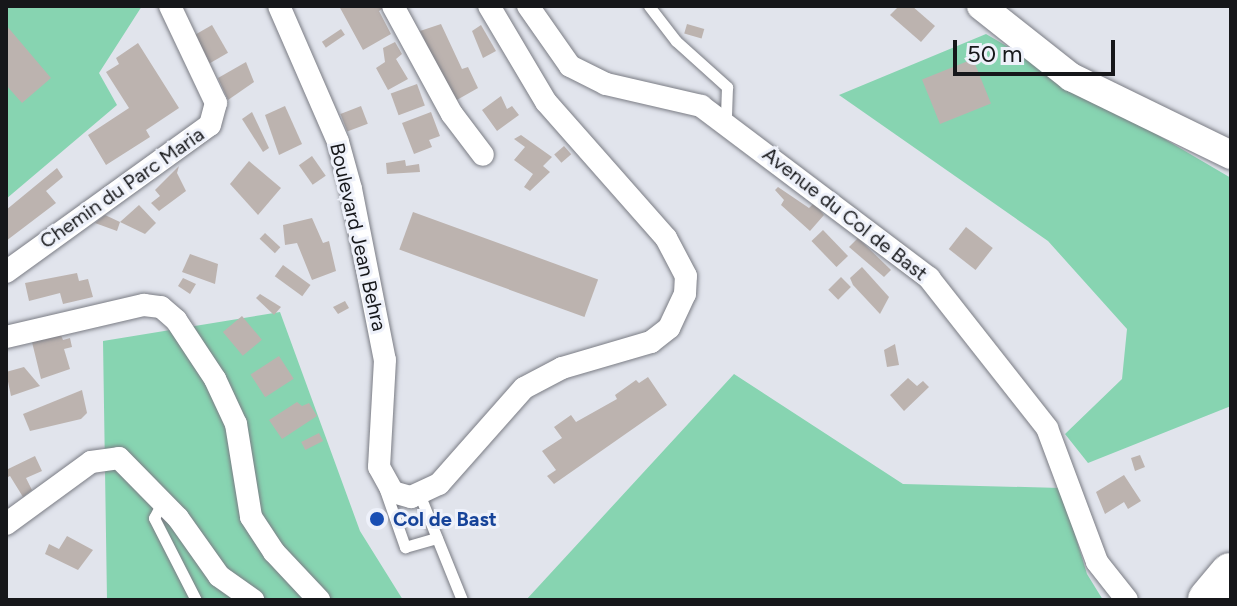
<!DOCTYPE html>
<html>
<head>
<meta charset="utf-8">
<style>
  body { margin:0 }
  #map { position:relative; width:1237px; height:606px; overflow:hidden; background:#e1e4ec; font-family:Figtree,sans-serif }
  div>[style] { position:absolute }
  .green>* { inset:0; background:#87d4b1 }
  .building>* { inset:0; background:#bcb3af; transform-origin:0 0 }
  .roads { filter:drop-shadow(0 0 2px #7a7c84) drop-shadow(0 0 2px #7a7c84) }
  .service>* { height:11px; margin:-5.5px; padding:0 5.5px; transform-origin:5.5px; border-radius:5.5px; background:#fff }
  .minor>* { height:22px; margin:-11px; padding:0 11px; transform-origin:11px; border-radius:11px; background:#fff }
  .tertiary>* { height:28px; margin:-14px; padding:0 14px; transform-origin:14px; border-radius:14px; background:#fff }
  .motorway>* { height:42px; margin:-21px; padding:0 21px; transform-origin:21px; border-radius:21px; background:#fff }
  .dots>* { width:22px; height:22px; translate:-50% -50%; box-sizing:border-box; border:4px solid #eef1fa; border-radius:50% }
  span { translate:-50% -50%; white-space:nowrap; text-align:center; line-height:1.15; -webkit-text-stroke:6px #eef1fa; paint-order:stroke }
  .street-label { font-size:20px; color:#16171a }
  .transit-label { font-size:20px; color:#164399; font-weight:700 }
  .left { translate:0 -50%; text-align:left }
  .frame { position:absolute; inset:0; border:8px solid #16171a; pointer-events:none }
  .scale { position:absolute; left:953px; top:40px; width:162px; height:36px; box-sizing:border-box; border:4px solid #16171a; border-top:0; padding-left:10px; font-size:24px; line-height:28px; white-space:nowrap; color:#16171a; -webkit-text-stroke:6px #eef1fa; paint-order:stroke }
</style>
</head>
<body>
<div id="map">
  <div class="green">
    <i style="clip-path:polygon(6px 6px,142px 6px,99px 73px,117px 105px,6px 199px)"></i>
    <i style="clip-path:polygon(986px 34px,1231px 178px,1231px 406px,1088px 463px,1065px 434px,1122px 379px,1127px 329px,1048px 241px,839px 95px)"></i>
    <i style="clip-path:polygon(280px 312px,360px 531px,403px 600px,107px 600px,103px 341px)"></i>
    <i style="clip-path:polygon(734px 374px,903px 484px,1061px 488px,1087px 574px,1103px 600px,526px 600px)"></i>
  </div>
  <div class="building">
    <i style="clip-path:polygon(339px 6px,387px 6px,379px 11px,391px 34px,363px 50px)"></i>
    <i style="clip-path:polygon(899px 6px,912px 6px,935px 26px,921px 42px,890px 15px)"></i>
    <i style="clip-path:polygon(441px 24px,462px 69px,468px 67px,478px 88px,455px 101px,420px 31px)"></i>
    <i style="left:687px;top:24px;width:18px;height:10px;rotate:16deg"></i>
    <i style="clip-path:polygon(6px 25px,51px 78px,22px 103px,6px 85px)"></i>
    <i style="left:212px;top:25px;width:32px;height:21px;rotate:60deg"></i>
    <i style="clip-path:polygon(481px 25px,496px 51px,483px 58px,472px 31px)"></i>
    <i style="left:341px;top:29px;width:7px;height:23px;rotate:56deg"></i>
    <i style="clip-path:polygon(395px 42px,402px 54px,396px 59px,408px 79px,388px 90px,376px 68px,385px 62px,383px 48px)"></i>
    <i style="clip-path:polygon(138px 43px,179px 108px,146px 130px,150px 137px,106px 165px,88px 135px,129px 108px,106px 72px,119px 64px,116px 58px)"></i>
    <i style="left:973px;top:59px;width:48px;height:55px;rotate:68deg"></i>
    <i style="clip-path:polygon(246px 62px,254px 82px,228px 100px,218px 78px)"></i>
    <i style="left:417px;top:84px;width:23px;height:28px;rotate:70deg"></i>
    <i style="clip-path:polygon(501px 96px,507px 109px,512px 106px,519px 115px,497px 131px,482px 110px)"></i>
    <i style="clip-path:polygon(285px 106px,302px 144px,279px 155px,265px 115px)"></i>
    <i style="left:361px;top:106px;width:19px;height:22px;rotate:69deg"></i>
    <i style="clip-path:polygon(252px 112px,269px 148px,263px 152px,242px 119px)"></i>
    <i style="clip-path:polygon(431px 112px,440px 136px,429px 140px,432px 147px,414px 154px,402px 123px)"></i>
    <i style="clip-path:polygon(521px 135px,552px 157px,543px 166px,550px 172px,530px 191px,524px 187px,533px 174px,514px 160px,525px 147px,514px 139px)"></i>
    <i style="left:564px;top:146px;width:11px;height:13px;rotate:49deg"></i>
    <i style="left:312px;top:156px;width:24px;height:16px;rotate:55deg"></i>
    <i style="clip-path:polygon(405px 160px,406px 166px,419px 164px,420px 172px,387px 174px,386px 163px)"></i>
    <i style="clip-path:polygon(249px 161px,281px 188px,258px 215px,230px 184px)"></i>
    <i style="clip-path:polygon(179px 166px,177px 173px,186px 191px,159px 211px,151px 203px,160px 196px,155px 190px)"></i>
    <i style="clip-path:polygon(57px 168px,63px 177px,46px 191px,56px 203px,6px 241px,6px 210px)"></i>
    <i style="clip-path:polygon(778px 187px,809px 208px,814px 203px,824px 215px,810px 231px,781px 205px,784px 200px,775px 190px)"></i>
    <i style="clip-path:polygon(139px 205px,156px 223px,145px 234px,120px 222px)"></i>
    <i style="left:413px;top:212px;width:197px;height:40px;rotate:20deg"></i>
    <i style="clip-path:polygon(105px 215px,120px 222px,117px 231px,95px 223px)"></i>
    <i style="clip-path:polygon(312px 218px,323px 243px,329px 241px,336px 271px,312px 280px,297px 243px,285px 245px,283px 225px)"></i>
    <i style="left:966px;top:227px;width:34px;height:28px;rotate:38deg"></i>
    <i style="left:823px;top:230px;width:36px;height:16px;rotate:46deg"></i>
    <i style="left:265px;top:233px;width:21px;height:8px;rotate:43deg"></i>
    <i style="clip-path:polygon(858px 238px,891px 270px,884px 277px,849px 247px)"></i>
    <i style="clip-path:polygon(190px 254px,218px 264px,215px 284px,182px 272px)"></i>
    <i style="left:283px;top:265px;width:34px;height:14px;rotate:36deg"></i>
    <i style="clip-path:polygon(862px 267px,889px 297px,880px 314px,853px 285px,850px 278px)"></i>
    <i style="clip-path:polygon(77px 273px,79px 281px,88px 279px,93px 297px,63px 304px,60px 293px,29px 301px,25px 283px)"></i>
    <i style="left:841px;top:277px;width:14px;height:18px;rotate:45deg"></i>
    <i style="clip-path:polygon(183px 278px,196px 284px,190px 294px,178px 286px)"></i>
    <i style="clip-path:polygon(260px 294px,281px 307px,274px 315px,256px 298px)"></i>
    <i style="clip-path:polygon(345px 301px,349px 308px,338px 314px,333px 307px)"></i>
    <i style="left:242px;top:316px;width:31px;height:25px;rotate:50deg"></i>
    <i style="clip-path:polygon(60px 333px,63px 340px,70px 338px,72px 347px,64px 349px,70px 369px,41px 379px,31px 338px)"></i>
    <i style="clip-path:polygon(895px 344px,899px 365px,887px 367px,884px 350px)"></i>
    <i style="left:279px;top:356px;width:27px;height:34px;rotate:57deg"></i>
    <i style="clip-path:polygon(24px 367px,40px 386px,11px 396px,6px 372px)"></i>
    <i style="clip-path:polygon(648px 377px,667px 405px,554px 484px,547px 476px,556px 470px,542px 451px,562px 438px,554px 427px,571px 415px,576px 422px,617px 399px,615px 395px,636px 380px,639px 383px)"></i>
    <i style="clip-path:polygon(908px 378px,917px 386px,923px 381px,929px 387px,904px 411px,890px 395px)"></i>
    <i style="clip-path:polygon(82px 390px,87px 413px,81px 419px,30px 431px,23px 414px)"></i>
    <i style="clip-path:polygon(297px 402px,302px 406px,309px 403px,317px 416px,282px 439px,269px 420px)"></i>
    <i style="left:319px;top:433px;width:9px;height:20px;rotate:63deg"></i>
    <i style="clip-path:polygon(1140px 455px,1145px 467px,1135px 471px,1131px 458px)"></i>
    <i style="clip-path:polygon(35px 456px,42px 471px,26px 478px,32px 490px,23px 497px,10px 476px,6px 478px,6px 470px)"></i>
    <i style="clip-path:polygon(1124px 475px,1141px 501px,1128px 509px,1124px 502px,1105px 514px,1096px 492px)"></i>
    <i style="clip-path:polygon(67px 536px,93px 550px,78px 570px,45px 554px,49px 544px,59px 549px)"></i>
  </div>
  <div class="roads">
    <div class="service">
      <i style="left:649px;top:6px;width:44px;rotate:52.4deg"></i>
      <i style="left:676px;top:41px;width:69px;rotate:42deg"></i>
      <i style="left:727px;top:87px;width:36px;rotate:92deg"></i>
      <i style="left:384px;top:487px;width:64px;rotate:70.7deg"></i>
      <i style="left:405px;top:547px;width:33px;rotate:-16deg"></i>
      <i style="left:420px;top:496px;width:112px;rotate:68deg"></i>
      <i style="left:163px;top:501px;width:19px;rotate:118deg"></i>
      <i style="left:154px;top:518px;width:92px;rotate:62.9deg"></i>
    </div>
    <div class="minor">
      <i style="left:279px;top:6px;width:148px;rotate:66.5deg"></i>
      <i style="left:338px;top:142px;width:49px;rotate:74.5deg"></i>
      <i style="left:351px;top:189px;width:174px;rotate:78.8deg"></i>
      <i style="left:385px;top:360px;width:107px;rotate:93.2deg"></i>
      <i style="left:379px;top:467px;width:29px;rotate:61deg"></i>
      <i style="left:393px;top:492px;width:19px;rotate:16deg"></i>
      <i style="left:411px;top:497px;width:31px;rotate:-25deg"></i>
      <i style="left:439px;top:484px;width:128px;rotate:-48.5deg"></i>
      <i style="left:524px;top:388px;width:43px;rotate:-27.8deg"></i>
      <i style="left:562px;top:368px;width:93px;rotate:-16.3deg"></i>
      <i style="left:651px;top:342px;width:23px;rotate:-38deg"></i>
      <i style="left:669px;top:328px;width:38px;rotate:-65deg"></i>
      <i style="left:685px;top:294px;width:18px;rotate:-87deg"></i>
      <i style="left:686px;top:276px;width:43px;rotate:-117.8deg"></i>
      <i style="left:666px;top:238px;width:181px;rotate:-131.4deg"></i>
      <i style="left:546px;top:102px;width:112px;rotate:-120.7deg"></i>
      <i style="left:393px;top:6px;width:123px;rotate:61.4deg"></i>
      <i style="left:452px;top:114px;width:51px;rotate:52.9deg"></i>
      <i style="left:528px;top:6px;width:73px;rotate:55deg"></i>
      <i style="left:570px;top:66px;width:40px;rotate:26.6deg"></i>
      <i style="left:606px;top:84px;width:98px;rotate:13deg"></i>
      <i style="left:701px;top:106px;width:286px;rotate:37deg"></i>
      <i style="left:929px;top:278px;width:191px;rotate:51.8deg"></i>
      <i style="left:1047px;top:428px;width:143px;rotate:69.5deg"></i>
      <i style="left:1097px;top:562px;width:48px;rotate:51.7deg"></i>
      <i style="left:6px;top:272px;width:251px;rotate:-35.8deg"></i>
      <i style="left:210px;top:125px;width:23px;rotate:-75deg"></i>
      <i style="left:216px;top:103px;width:107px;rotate:-115.4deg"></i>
      <i style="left:6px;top:337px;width:142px;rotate:-13.1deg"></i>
      <i style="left:144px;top:305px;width:17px;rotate:7deg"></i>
      <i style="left:161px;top:307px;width:20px;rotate:41deg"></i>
      <i style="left:176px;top:320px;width:71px;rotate:56.5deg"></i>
      <i style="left:215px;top:379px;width:50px;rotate:65deg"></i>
      <i style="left:236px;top:424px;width:94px;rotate:80.8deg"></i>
      <i style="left:251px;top:517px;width:42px;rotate:56.7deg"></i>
      <i style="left:274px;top:552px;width:66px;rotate:46.8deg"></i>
      <i style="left:6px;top:524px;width:105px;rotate:-36.1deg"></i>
      <i style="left:91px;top:462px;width:28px;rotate:-8deg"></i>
      <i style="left:119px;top:458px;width:84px;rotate:45.5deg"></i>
      <i style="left:178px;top:518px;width:71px;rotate:54.7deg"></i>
      <i style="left:219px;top:576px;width:42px;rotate:35.2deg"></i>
    </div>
    <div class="tertiary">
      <i style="left:981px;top:6px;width:115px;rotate:38.3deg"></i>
      <i style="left:1071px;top:77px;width:178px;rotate:26deg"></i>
    </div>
    <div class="motorway">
      <i style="left:1209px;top:600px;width:34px;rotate:-50deg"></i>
    </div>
  </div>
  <div class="dots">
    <i style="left:377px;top:519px;background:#1a4fb4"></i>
  </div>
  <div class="street-label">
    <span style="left:122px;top:188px;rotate:-35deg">Chemin du Parc Maria</span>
    <span style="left:845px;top:214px;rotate:38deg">Avenue du Col de Bast</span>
    <span style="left:358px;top:237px;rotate:77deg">Boulevard Jean Behra</span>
  </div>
  <div class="transit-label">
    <span class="left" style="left:393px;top:519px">Col de Bast</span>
  </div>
  <div class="frame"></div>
  <div class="scale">50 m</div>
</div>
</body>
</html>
